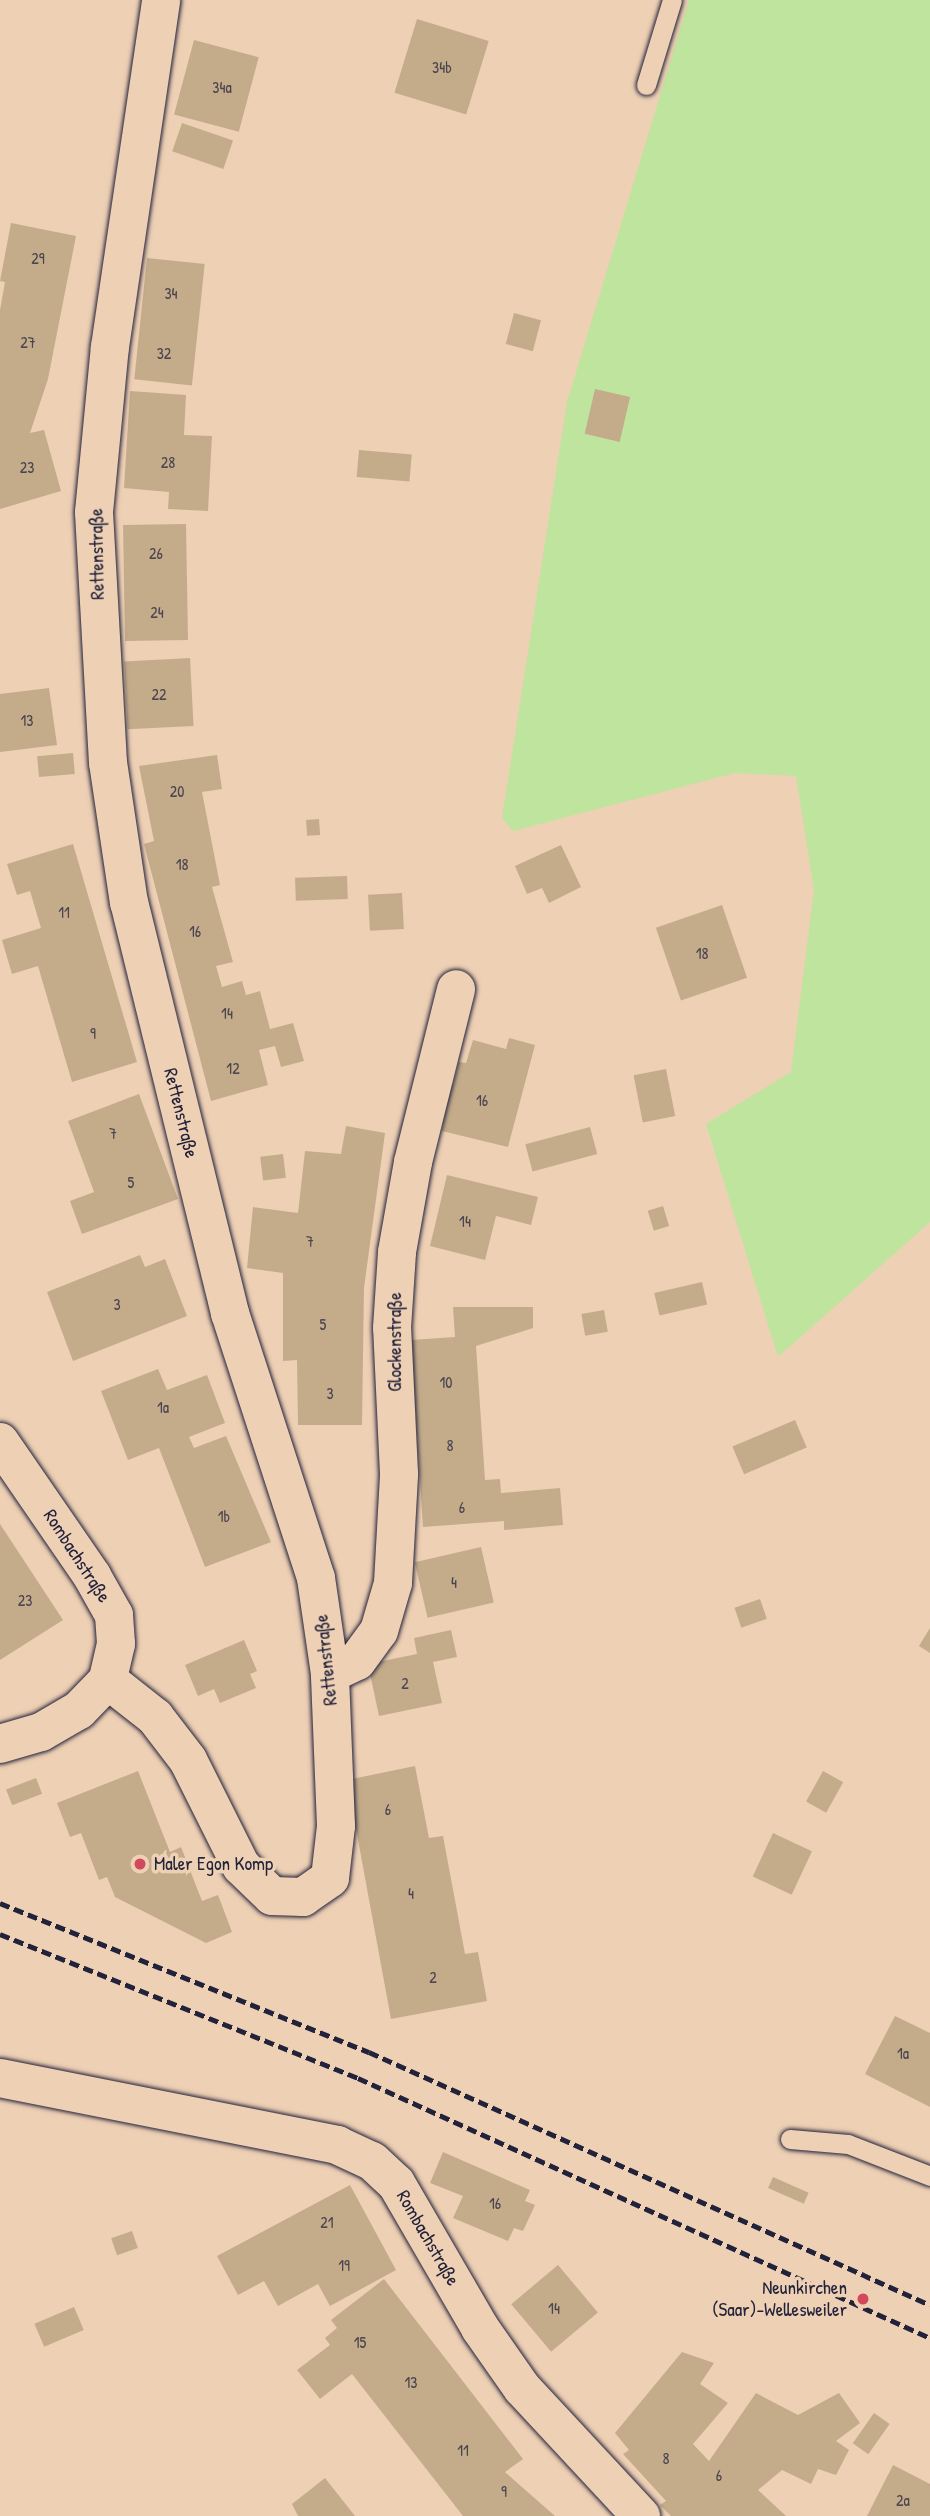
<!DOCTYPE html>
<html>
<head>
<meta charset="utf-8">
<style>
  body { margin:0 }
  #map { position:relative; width:930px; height:2516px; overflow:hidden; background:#eed0b4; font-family:"Patrick Hand",sans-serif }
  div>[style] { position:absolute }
  .green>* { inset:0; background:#bfe49e }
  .building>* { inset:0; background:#c4ac8b; transform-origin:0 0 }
  .roads { filter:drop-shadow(0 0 2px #22223b) drop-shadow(0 0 2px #22223b) }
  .lane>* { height:19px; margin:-9.5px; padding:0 9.5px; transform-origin:9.5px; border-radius:9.5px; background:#eed0b4 }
  .street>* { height:38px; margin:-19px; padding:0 19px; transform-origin:19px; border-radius:19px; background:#eed0b4 }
  .secondary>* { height:38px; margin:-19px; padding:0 19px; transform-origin:19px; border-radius:19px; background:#eed0b4 }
  .rail>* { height:5px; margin-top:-2.5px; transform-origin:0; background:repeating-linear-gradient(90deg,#22223b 0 10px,transparent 0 15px) }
  .dots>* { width:19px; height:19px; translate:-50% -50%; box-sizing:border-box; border:4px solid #eed0b4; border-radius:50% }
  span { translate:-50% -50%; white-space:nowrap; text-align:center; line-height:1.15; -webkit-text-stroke:7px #eed0b4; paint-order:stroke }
  .number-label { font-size:16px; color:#4a444f }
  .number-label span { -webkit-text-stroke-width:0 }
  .street-label { font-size:19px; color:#22223b }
  .poi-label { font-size:19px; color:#22223b }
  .left { translate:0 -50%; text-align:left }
  .right { translate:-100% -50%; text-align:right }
</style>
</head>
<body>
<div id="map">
  <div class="green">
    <i style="clip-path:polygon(689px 0,930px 0,930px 1222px,778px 1357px,706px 1124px,791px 1072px,814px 890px,796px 776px,735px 773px,513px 831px,502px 818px,567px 402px)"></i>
  </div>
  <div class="building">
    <i style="left:417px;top:19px;width:75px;height:77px;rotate:17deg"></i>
    <i style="left:194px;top:40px;width:67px;height:77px;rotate:15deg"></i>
    <i style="left:182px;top:123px;width:54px;height:30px;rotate:19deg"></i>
    <i style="clip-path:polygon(11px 223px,76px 236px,48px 379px,30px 433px,44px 430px,61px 491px,0 509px,0 310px,5px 282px,0 281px)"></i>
    <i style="left:147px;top:258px;width:58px;height:122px;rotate:6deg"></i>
    <i style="left:514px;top:313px;width:28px;height:32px;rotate:15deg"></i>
    <i style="left:595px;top:389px;width:36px;height:46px;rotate:13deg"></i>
    <i style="clip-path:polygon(130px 391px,186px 395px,184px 435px,212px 436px,208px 511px,168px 509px,169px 492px,124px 488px)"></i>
    <i style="left:359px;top:450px;width:53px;height:27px;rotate:5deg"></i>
    <i style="left:186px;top:524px;width:116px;height:63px;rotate:89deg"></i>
    <i style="left:190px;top:658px;width:68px;height:66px;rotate:87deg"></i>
    <i style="clip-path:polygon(49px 688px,57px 745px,0 752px,0 694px)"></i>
    <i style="left:73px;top:753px;width:21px;height:36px;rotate:85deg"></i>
    <i style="clip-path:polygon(217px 755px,222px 789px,202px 792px,220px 885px,212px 887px,233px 962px,216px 966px,222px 987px,242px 981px,246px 995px,260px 991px,270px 1029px,293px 1023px,304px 1061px,281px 1067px,275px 1046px,259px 1050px,268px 1085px,211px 1101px,144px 844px,154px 841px,139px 766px)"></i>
    <i style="left:319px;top:819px;width:16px;height:13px;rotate:86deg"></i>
    <i style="clip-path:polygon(73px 844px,137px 1062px,72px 1082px,38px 966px,12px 974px,2px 940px,41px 928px,30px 891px,17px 895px,7px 864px)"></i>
    <i style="clip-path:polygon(561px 845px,581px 887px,549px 903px,542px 888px,527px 894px,515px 866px)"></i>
    <i style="left:347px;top:876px;width:23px;height:52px;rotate:88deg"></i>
    <i style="left:402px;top:893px;width:36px;height:34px;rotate:87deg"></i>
    <i style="left:722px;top:905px;width:77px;height:70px;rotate:71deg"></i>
    <i style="clip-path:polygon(509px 1038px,535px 1045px,508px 1147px,442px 1131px,448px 1084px,453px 1085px,459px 1062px,466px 1063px,473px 1040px,506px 1049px)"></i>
    <i style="left:666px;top:1069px;width:48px;height:33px;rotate:79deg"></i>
    <i style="clip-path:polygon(139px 1094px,178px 1199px,82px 1234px,70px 1201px,94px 1192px,68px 1121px)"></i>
    <i style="clip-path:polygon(346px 1126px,385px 1133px,364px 1288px,362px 1425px,298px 1425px,297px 1360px,283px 1361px,283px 1273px,247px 1268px,253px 1207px,298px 1213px,305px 1151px,341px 1154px)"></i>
    <i style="left:590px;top:1127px;width:28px;height:67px;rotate:75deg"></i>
    <i style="left:283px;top:1154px;width:24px;height:23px;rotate:83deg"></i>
    <i style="clip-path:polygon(447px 1175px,538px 1197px,531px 1225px,496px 1216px,485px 1260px,430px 1246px)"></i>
    <i style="left:663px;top:1206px;width:21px;height:16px;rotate:73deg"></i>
    <i style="clip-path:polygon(140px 1255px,145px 1267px,165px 1259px,187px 1316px,73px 1361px,47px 1292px)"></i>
    <i style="left:702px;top:1282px;width:23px;height:49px;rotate:77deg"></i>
    <i style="clip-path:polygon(453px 1307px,533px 1307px,533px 1328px,476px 1346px,485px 1480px,500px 1479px,501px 1493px,560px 1488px,563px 1525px,504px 1530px,504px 1521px,423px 1527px,411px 1340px,455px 1337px)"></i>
    <i style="left:604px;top:1310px;width:22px;height:23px;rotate:80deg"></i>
    <i style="clip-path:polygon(158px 1369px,167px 1390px,207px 1375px,225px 1423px,189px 1437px,194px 1448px,226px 1436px,271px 1542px,205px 1567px,159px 1448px,128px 1460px,101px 1391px)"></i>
    <i style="left:795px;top:1420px;width:30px;height:68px;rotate:67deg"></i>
    <i style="clip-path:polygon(0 1524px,63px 1620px,0 1660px)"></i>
    <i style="left:481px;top:1547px;width:57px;height:68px;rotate:77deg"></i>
    <i style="left:760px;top:1599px;width:21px;height:27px;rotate:71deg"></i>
    <i style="clip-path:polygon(930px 1628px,930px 1653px,919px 1646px)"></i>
    <i style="clip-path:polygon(451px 1630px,457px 1657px,433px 1662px,442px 1703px,379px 1716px,368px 1664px,417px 1654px,414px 1638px)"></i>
    <i style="clip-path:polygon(244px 1640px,257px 1671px,250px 1674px,256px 1688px,220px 1703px,214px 1689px,198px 1696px,185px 1665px)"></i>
    <i style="clip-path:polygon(415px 1766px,429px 1838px,443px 1836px,465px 1954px,478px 1952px,487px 2001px,391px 2019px,347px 1780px)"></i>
    <i style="clip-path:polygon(138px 1771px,170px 1852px,181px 1847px,202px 1901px,218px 1895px,232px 1932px,206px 1943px,115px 1897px,107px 1877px,99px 1880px,81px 1833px,70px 1837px,57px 1803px)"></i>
    <i style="left:823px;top:1771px;width:23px;height:35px;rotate:29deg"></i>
    <i style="left:36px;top:1778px;width:17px;height:32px;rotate:69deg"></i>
    <i style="left:773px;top:1833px;width:43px;height:48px;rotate:25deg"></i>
    <i style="clip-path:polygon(895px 2016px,930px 2033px,930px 2107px,865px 2074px)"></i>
    <i style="clip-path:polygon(443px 2152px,530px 2190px,525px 2201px,535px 2205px,523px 2231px,514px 2228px,508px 2241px,453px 2218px,463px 2196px,430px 2183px)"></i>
    <i style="left:773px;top:2177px;width:39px;height:12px;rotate:24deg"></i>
    <i style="clip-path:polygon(350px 2185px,396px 2270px,330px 2306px,318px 2284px,278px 2306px,264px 2281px,238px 2295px,217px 2256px)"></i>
    <i style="left:132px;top:2231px;width:18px;height:22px;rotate:71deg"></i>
    <i style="left:558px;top:2265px;width:62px;height:61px;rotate:50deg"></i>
    <i style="clip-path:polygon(384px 2279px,523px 2459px,505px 2472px,555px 2516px,463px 2516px,352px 2374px,320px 2399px,297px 2370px,330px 2345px,325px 2338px,337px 2328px,331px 2320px)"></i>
    <i style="left:74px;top:2307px;width:25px;height:43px;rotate:67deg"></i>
    <i style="clip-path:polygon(682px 2352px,714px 2363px,700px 2384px,728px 2403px,693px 2444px,709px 2461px,756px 2393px,798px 2415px,839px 2393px,860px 2423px,836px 2441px,849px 2450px,836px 2475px,818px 2469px,811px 2484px,782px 2470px,758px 2490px,786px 2516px,671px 2516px,660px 2505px,666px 2501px,623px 2454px,629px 2450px,615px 2433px)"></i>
    <i style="left:874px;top:2413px;width:19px;height:37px;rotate:35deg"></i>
    <i style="clip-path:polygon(893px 2465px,930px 2484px,930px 2516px,867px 2516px)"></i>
    <i style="clip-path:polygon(325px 2478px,355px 2516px,298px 2516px,292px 2504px)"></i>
  </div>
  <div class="roads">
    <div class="lane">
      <i style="left:646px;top:85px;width:89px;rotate:-73deg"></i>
      <i style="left:790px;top:2139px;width:58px;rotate:4.9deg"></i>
      <i style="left:848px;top:2144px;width:88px;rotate:21.3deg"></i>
    </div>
    <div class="street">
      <i style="left:330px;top:1674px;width:30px;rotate:-26deg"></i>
      <i style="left:357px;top:1661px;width:37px;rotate:-54deg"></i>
      <i style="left:379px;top:1631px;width:50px;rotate:-73.7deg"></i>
      <i style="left:393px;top:1583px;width:109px;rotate:-86.8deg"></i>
      <i style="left:399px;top:1474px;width:146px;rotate:-92.7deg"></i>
      <i style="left:392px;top:1328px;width:76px;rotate:-86.2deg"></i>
      <i style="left:397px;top:1252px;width:91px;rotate:-79.9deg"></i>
      <i style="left:413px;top:1162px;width:178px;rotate:-76deg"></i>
      <i style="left:108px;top:1680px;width:60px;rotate:38.2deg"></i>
      <i style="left:155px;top:1717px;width:54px;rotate:52.5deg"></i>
      <i style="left:188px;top:1760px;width:119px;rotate:63.4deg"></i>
      <i style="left:241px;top:1866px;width:43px;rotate:44.1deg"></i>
      <i style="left:272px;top:1896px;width:31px;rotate:2deg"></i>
      <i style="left:303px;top:1897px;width:33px;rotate:-35deg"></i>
      <i style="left:330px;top:1878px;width:52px;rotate:-83.4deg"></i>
      <i style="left:336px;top:1826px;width:152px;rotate:-92.3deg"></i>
      <i style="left:330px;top:1674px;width:97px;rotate:-98.3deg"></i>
      <i style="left:316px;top:1578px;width:279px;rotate:-108deg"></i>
      <i style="left:230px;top:1313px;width:422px;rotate:-103.8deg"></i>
      <i style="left:129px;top:903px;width:142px;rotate:-98.5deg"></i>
      <i style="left:108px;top:763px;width:251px;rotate:-93.2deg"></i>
      <i style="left:94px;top:512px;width:166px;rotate:-84.5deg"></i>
      <i style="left:110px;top:347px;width:351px;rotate:-81.6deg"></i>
    </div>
    <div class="secondary">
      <i style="left:0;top:1442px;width:163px;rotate:55.5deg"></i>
      <i style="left:92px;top:1576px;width:45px;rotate:60.6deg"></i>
      <i style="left:114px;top:1615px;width:29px;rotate:86deg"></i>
      <i style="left:116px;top:1644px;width:37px;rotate:103deg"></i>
      <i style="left:108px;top:1680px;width:42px;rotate:134deg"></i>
      <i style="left:79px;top:1710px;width:44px;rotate:149.9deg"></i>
      <i style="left:41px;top:1732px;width:43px;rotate:163.7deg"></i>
      <i style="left:0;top:2078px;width:344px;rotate:11.2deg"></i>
      <i style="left:337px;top:2145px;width:38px;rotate:25deg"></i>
      <i style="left:372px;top:2161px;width:33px;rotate:43deg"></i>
      <i style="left:396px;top:2183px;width:168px;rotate:59.9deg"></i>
      <i style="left:480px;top:2328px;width:73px;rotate:55deg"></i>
      <i style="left:522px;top:2388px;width:175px;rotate:47.1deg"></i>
    </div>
  </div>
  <div class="rail">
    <i style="left:0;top:1903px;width:398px;rotate:22deg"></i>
    <i style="left:369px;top:2052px;width:615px;rotate:24.27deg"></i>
    <i style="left:0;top:1934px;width:386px;rotate:21.9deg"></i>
    <i style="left:358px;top:2078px;width:628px;rotate:24.44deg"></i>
  </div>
  <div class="dots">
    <i style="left:140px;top:1864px;background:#d1495b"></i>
    <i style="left:863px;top:2299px;background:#d1495b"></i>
  </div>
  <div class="number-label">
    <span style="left:442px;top:67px">34b</span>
    <span style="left:222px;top:87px">34a</span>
    <span style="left:38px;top:258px">29</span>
    <span style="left:171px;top:293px">34</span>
    <span style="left:28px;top:342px">27</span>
    <span style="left:164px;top:353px">32</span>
    <span style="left:168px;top:462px">28</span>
    <span style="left:27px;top:467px">23</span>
    <span style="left:156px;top:553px">26</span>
    <span style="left:157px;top:612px">24</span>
    <span style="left:159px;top:694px">22</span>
    <span style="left:27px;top:720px">13</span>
    <span style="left:177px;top:791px">20</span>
    <span style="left:182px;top:864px">18</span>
    <span style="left:64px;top:912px">11</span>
    <span style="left:195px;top:931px">16</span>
    <span style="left:702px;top:953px">18</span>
    <span style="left:227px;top:1013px">14</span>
    <span style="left:93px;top:1033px">9</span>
    <span style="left:233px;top:1068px">12</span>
    <span style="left:482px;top:1100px">16</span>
    <span style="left:113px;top:1133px">7</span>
    <span style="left:131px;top:1182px">5</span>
    <span style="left:465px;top:1221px">14</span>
    <span style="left:310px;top:1241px">7</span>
    <span style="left:117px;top:1304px">3</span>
    <span style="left:323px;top:1324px">5</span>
    <span style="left:446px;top:1382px">10</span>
    <span style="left:330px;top:1393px">3</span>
    <span style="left:163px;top:1407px">1a</span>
    <span style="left:450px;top:1445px">8</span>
    <span style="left:462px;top:1507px">6</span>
    <span style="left:224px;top:1516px">1b</span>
    <span style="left:454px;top:1582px">4</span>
    <span style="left:25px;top:1600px">23</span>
    <span style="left:405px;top:1683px">2</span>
    <span style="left:388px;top:1809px">6</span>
    <span style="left:411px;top:1893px">4</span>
    <span style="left:433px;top:1977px">2</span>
    <span style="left:903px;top:2053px">1a</span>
    <span style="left:495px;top:2203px">16</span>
    <span style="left:327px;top:2222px">21</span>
    <span style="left:344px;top:2265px">19</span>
    <span style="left:554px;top:2308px">14</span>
    <span style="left:360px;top:2342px">15</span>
    <span style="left:411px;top:2382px">13</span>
    <span style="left:463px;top:2450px">11</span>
    <span style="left:666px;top:2458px">8</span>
    <span style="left:719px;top:2475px">6</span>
    <span style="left:504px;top:2491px">9</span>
    <span style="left:903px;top:2500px">2a</span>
  </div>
  <div class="street-label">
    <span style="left:97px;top:554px;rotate:-91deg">Rettenstraße</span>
    <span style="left:181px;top:1113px;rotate:76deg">Rettenstraße</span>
    <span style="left:395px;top:1342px;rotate:-90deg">Glockenstraße</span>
    <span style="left:77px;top:1556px;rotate:57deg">Rombachstraße</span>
    <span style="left:326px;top:1660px;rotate:-96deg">Rettenstraße</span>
    <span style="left:428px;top:2238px;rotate:60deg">Rombachstraße</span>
  </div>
  <div class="poi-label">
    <span class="left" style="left:154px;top:1864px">Maler Egon Komp</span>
    <span class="right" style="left:847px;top:2299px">Neunkirchen<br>(Saar)-Wellesweiler</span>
  </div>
</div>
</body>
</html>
